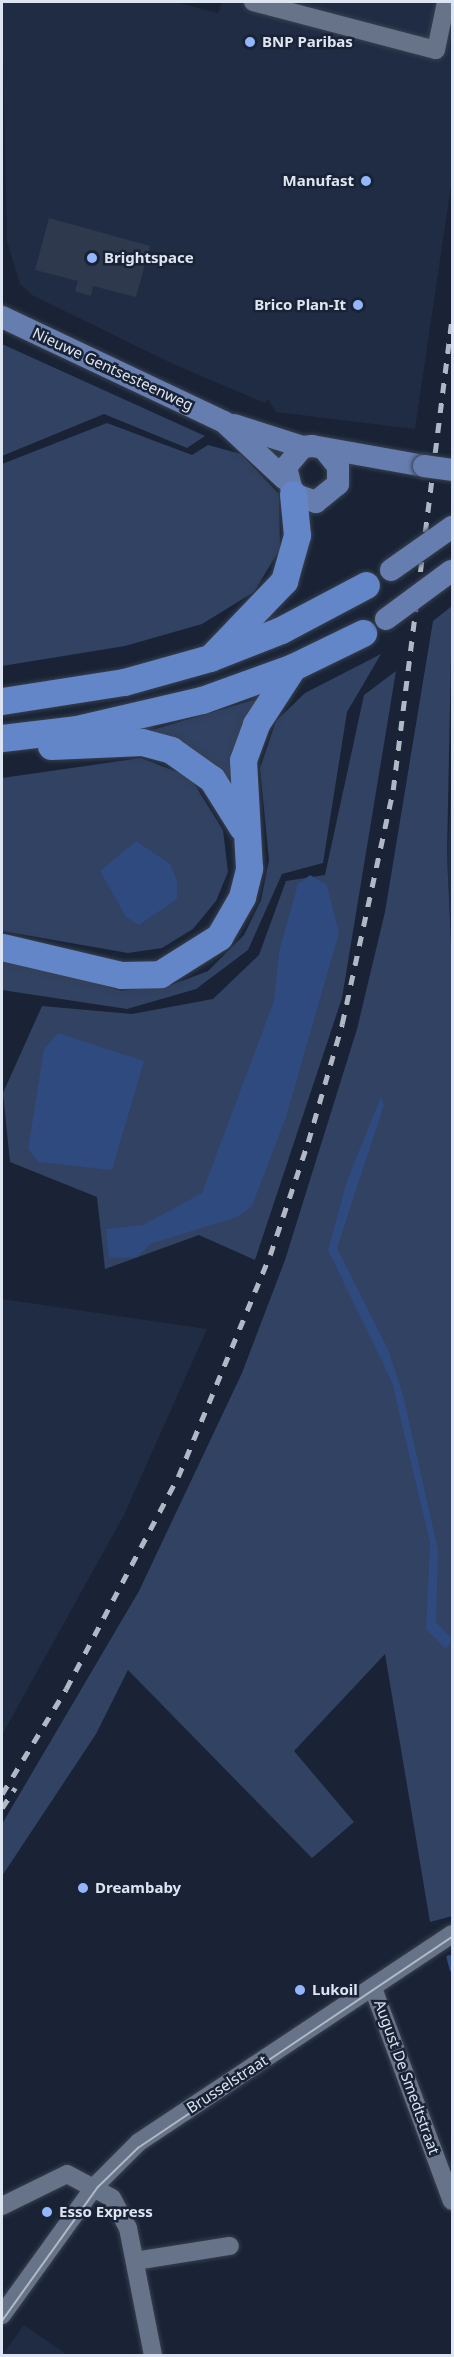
<!DOCTYPE html>
<html>
<head>
<meta charset="utf-8">
<style>
  body { margin:0 }
  #map { position:relative; width:454px; height:2357px; overflow:hidden; background:#192335; font-family:"Noto Sans",sans-serif }
  div>[style] { position:absolute }
  .built>* { inset:0; background:#202c44 }
  .green>* { inset:0; background:#314263 }
  .water>* { inset:0; background:#2f4a7f }
  .stream>* { height:4.5px; margin:-2.25px; padding:0 2.25px; transform-origin:2.25px; border-radius:2.25px; background:#2f4a7f }
  .building>* { inset:0; background:#2e394d }
  .roads { filter:drop-shadow(0 0 2px #38404f) drop-shadow(0 0 2px #38404f) }
  .minor>* { height:18px; margin:-9px; padding:0 9px; transform-origin:9px; border-radius:9px; background:#677389 }
  .major>* { height:22px; margin:-11px; padding:0 11px; transform-origin:11px; border-radius:11px; background:#657eaf }
  .highway>* { height:27px; margin:-13.5px; padding:0 13.5px; transform-origin:13.5px; border-radius:13.5px; background:#6386c8 }
  .tram>* { height:1.5px; margin:-0.75px; padding:0 0.75px; transform-origin:0.75px; border-radius:0.75px; background:#b0b8c6 }
  .rail>* { height:4.5px; margin-top:-2.25px; transform-origin:0; background:repeating-linear-gradient(90deg,#b0b8c6 0 10px,transparent 0 20px) }
  .bridges { filter:drop-shadow(0 0 2px #38404f) drop-shadow(0 0 2px #38404f) }
  .major-bridge>* { height:22px; margin:-11px; padding:0 11px; transform-origin:11px; border-radius:11px; background:#657eaf }
  .dots>* { width:16px; height:16px; translate:-50% -50%; box-sizing:border-box; border:3px solid #192335; border-radius:50% }
  span { translate:-50% -50%; white-space:nowrap; text-align:center; line-height:1.15; -webkit-text-stroke:5px #192335; paint-order:stroke }
  .poi-label { font-size:15px; color:#dee5f2; font-weight:700 }
  .left { translate:0 -50%; text-align:left }
  .right { translate:-100% -50%; text-align:right }
  .street-label { font-size:15px; color:#dee5f2 }
  .frame { position:absolute; inset:0; border:3px solid #dee5f2; pointer-events:none }
</style>
</head>
<body>
<div id="map">
  <div class="built">
    <i style="clip-path:polygon(2px 2px,175px 2px,218px 13px,222px 2px,452px 2px,452px 179px,415px 429px,276px 412px,268px 399px,265px 403px,173px 364px,32px 295px,20px 284px,7px 241px)"></i>
    <i style="clip-path:polygon(452px 781px,452px 967px,447px 855px)"></i>
    <i style="clip-path:polygon(2px 1299px,207px 1329px,124px 1515px,2px 1735px)"></i>
    <i style="clip-path:polygon(24px 2325px,67px 2355px,2px 2355px)"></i>
  </div>
  <div class="green">
    <i style="clip-path:polygon(2px 344px,205px 436px,187px 448px,104px 414px,2px 456px)"></i>
    <i style="clip-path:polygon(107px 423px,192px 455px,208px 445px,241px 454px,279px 494px,280px 549px,254px 592px,202px 624px,125px 646px,2px 666px,2px 464px)"></i>
    <i style="clip-path:polygon(452px 606px,447px 855px,452px 967px,452px 1916px,430px 1922px,385px 1654px,294px 1751px,354px 1822px,312px 1858px,128px 1670px,96px 1734px,2px 1876px,2px 1824px,139px 1591px,242px 1373px,285px 1260px,357px 1029px,385px 912px,433px 621px)"></i>
    <i style="clip-path:polygon(381px 654px,347px 712px,323px 863px,282px 874px,248px 950px,196px 989px,127px 1009px,2px 990px,2px 960px,64px 972px,121px 991px,171px 985px,208px 971px,244px 935px,261px 900px,269px 860px,260px 768px,276px 721px,305px 693px)"></i>
    <i style="clip-path:polygon(396px 671px,342px 998px,255px 1260px,199px 1235px,105px 1269px,97px 1197px,10px 1162px,3px 1093px,42px 1006px,132px 1014px,213px 999px,259px 955px,286px 881px,325px 875px,364px 695px)"></i>
    <i style="clip-path:polygon(270px 695px,236px 792px,149px 731px)"></i>
    <i style="clip-path:polygon(141px 758px,190px 777px,223px 830px,228px 872px,216px 901px,193px 929px,162px 948px,128px 953px,2px 931px,2px 778px)"></i>
  </div>
  <div class="water">
    <i style="clip-path:polygon(136px 841px,170px 864px,177px 880px,177px 899px,139px 925px,126px 917px,100px 871px)"></i>
    <i style="clip-path:polygon(310px 875px,327px 885px,339px 933px,286px 1117px,252px 1206px,237px 1217px,150px 1244px,137px 1257px,109px 1258px,106px 1229px,143px 1225px,202px 1193px,274px 1001px,279px 952px,298px 884px)"></i>
    <i style="clip-path:polygon(58px 1033px,144px 1061px,112px 1170px,39px 1162px,28px 1149px,44px 1049px)"></i>
    <i style="clip-path:polygon(381px 1097px,384px 1105px,337px 1248px,388px 1349px,403px 1395px,438px 1550px,436px 1622px,452px 1639px,446px 1649px,426px 1629px,430px 1543px,392px 1382px,328px 1250px,348px 1178px)"></i>
  </div>
  <div class="stream">
    <i style="left:449px;top:1957px;width:12px;rotate:76deg"></i>
  </div>
  <div class="building">
    <i style="clip-path:polygon(49px 218px,150px 246px,136px 297px,93px 286px,91px 296px,75px 291px,78px 281px,35px 270px)"></i>
  </div>
  <div class="roads">
    <div class="minor">
      <i style="left:253px;top:2px;width:189px;rotate:14.7deg"></i>
      <i style="left:436px;top:50px;width:49px;rotate:-78.2deg"></i>
      <i style="left:373px;top:1988px;width:227px;rotate:69.7deg"></i>
      <i style="left:2px;top:2206px;width:72px;rotate:-26.2deg"></i>
      <i style="left:67px;top:2174px;width:51px;rotate:28.1deg"></i>
      <i style="left:112px;top:2198px;width:34px;rotate:62deg"></i>
      <i style="left:128px;top:2228px;width:130px;rotate:78.9deg"></i>
      <i style="left:135px;top:2261px;width:96px;rotate:-9deg"></i>
      <i style="left:2px;top:2315px;width:159px;rotate:-54.2deg"></i>
      <i style="left:95px;top:2186px;width:62px;rotate:-45deg"></i>
      <i style="left:139px;top:2142px;width:376px;rotate:-33.6deg"></i>
    </div>
    <div class="major">
      <i style="left:2px;top:317px;width:246px;rotate:25.3deg"></i>
      <i style="left:224px;top:422px;width:83px;rotate:43.1deg"></i>
      <i style="left:234px;top:425px;width:72px;rotate:17.7deg"></i>
      <i style="left:324px;top:449px;width:22px;rotate:51deg"></i>
      <i style="left:338px;top:466px;width:18px;rotate:90deg"></i>
      <i style="left:338px;top:484px;width:28px;rotate:141deg"></i>
      <i style="left:316px;top:502px;width:24px;rotate:-161deg"></i>
      <i style="left:293px;top:494px;width:28px;rotate:-105deg"></i>
      <i style="left:286px;top:467px;width:26px;rotate:-50deg"></i>
      <i style="left:303px;top:447px;width:9px;rotate:-6deg"></i>
      <i style="left:312px;top:446px;width:114px;rotate:10.1deg"></i>
    </div>
    <div class="highway">
      <i style="left:213px;top:655px;width:103px;rotate:-46.2deg"></i>
      <i style="left:284px;top:581px;width:48px;rotate:-74.2deg"></i>
      <i style="left:297px;top:535px;width:41px;rotate:-95.6deg"></i>
      <i style="left:2px;top:701px;width:123px;rotate:-8.9deg"></i>
      <i style="left:124px;top:682px;width:89px;rotate:-15.6deg"></i>
      <i style="left:210px;top:658px;width:76px;rotate:-21.5deg"></i>
      <i style="left:281px;top:630px;width:96px;rotate:-27.9deg"></i>
      <i style="left:2px;top:738px;width:76px;rotate:-6.8deg"></i>
      <i style="left:77px;top:729px;width:128px;rotate:-13.1deg"></i>
      <i style="left:202px;top:700px;width:97px;rotate:-19.9deg"></i>
      <i style="left:293px;top:667px;width:78px;rotate:-25.9deg"></i>
      <i style="left:51px;top:746px;width:91px;rotate:-2.5deg"></i>
      <i style="left:142px;top:742px;width:30px;rotate:15deg"></i>
      <i style="left:171px;top:750px;width:50px;rotate:35.3deg"></i>
      <i style="left:212px;top:779px;width:57px;rotate:58deg"></i>
      <i style="left:2px;top:947px;width:122px;rotate:13.2deg"></i>
      <i style="left:121px;top:975px;width:39px;rotate:-1deg"></i>
      <i style="left:160px;top:974px;width:70px;rotate:-32.1deg"></i>
      <i style="left:219px;top:937px;width:46px;rotate:-60.1deg"></i>
      <i style="left:242px;top:897px;width:30px;rotate:-76deg"></i>
      <i style="left:249px;top:868px;width:108px;rotate:-93.2deg"></i>
      <i style="left:243px;top:760px;width:38px;rotate:-70deg"></i>
      <i style="left:256px;top:724px;width:68px;rotate:-57deg"></i>
    </div>
  </div>
  <div class="tram">
    <i style="left:2px;top:2321px;width:165px;rotate:-54.4deg"></i>
    <i style="left:98px;top:2187px;width:56px;rotate:-44.3deg"></i>
    <i style="left:138px;top:2148px;width:378px;rotate:-33.9deg"></i>
  </div>
  <div class="rail">
    <i style="left:2px;top:1794px;width:123px;rotate:-58.6deg"></i>
    <i style="left:66px;top:1689px;width:240px;rotate:-62.2deg"></i>
    <i style="left:178px;top:1477px;width:240px;rotate:-67.5deg"></i>
    <i style="left:270px;top:1255px;width:119px;rotate:-71.4deg"></i>
    <i style="left:308px;top:1142px;width:123px;rotate:-73.9deg"></i>
    <i style="left:342px;top:1024px;width:239px;rotate:-77.7deg"></i>
    <i style="left:393px;top:790px;width:475px;rotate:-82.9deg"></i>
    <i style="left:2px;top:1808px;width:24px;rotate:-57deg"></i>
  </div>
  <div class="bridges">
    <div class="major-bridge">
      <i style="left:424px;top:466px;width:28px;rotate:8deg"></i>
      <i style="left:391px;top:570px;width:75px;rotate:-35.2deg"></i>
      <i style="left:386px;top:619px;width:81px;rotate:-36.4deg"></i>
    </div>
  </div>
  <div class="dots">
    <i style="left:250px;top:42px;background:#92b7fd"></i>
    <i style="left:366px;top:181px;background:#92b7fd"></i>
    <i style="left:92px;top:258px;background:#92b7fd"></i>
    <i style="left:358px;top:305px;background:#92b7fd"></i>
    <i style="left:83px;top:1888px;background:#92b7fd"></i>
    <i style="left:300px;top:1990px;background:#92b7fd"></i>
    <i style="left:47px;top:2212px;background:#92b7fd"></i>
  </div>
  <div class="poi-label">
    <span class="left" style="left:262px;top:42px">BNP Paribas</span>
    <span class="right" style="left:354px;top:181px">Manufast</span>
    <span class="left" style="left:104px;top:258px">Brightspace</span>
    <span class="right" style="left:346px;top:305px">Brico Plan-It</span>
    <span class="left" style="left:95px;top:1888px">Dreambaby</span>
    <span class="left" style="left:312px;top:1990px">Lukoil</span>
    <span class="left" style="left:59px;top:2212px">Esso Express</span>
  </div>
  <div class="street-label">
    <span style="left:113px;top:369px;rotate:25deg">Nieuwe Gentsesteenweg</span>
    <span style="left:407px;top:2077px;rotate:70deg">August De Smedtstraat</span>
    <span style="left:227px;top:2084px;rotate:-33deg">Brusselstraat</span>
  </div>
  <div class="frame"></div>
</div>
</body>
</html>
